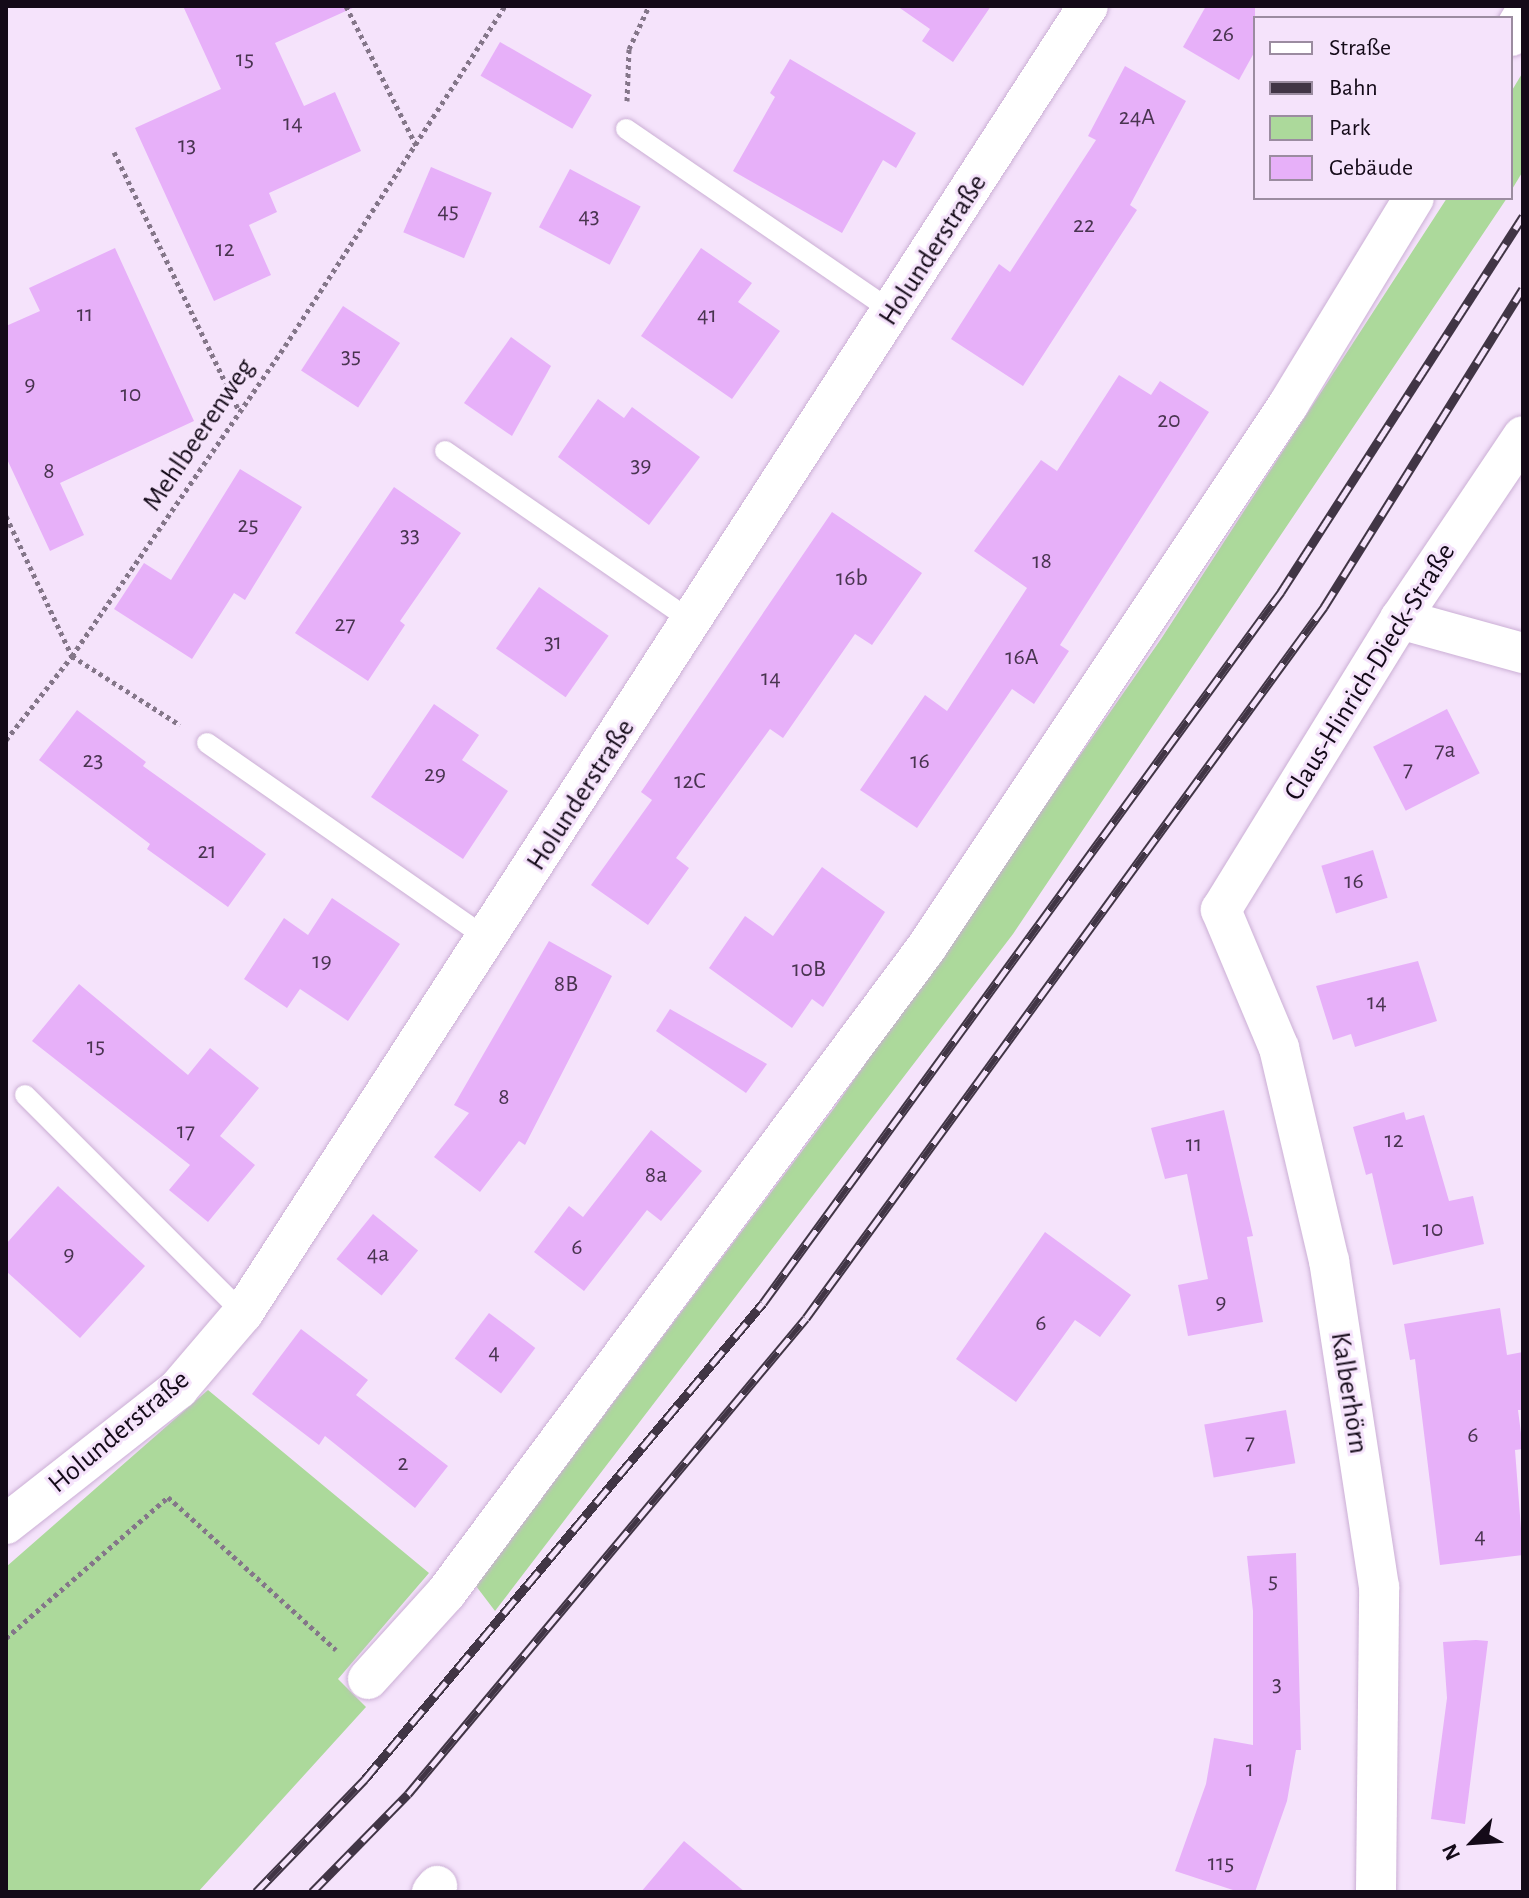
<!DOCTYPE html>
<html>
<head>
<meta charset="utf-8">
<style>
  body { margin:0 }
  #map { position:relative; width:1529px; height:1898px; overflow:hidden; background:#f5e3fb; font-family:"Alegreya Sans",sans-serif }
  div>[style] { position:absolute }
  .green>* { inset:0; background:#acd99b }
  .building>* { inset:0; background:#e7b0f9; transform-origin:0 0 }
  .path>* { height:5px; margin-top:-2.5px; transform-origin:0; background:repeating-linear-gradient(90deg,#847689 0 4px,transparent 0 8px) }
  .roads { filter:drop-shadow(0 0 2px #cbafd5) drop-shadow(0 0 2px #cbafd5) }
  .service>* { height:20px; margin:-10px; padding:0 10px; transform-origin:10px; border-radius:10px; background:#fff }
  .minor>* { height:40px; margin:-20px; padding:0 20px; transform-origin:20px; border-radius:20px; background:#fff }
  .rail>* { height:9px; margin-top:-4.5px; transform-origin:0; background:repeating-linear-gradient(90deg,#f5e3fb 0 18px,#413545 0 36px); box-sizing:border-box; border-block:2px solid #413545 }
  span { translate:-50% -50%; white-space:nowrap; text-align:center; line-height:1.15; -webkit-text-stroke:6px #f5e3fb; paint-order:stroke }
  .number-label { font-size:24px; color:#493450 }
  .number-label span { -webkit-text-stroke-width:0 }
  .street-label { font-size:28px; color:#140a18 }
  .frame { position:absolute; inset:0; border:8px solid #140a18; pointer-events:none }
  .legend { position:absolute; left:1253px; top:16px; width:260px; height:184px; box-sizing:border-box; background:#f5e3fb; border:2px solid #9b8ca0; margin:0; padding:10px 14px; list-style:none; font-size:24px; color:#140a18 }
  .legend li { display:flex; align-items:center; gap:16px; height:40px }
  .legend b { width:40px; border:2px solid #9b8ca0 }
  .north { position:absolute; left:1433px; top:1802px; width:80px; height:80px; -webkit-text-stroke:6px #f5e3fb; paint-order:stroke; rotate:245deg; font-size:22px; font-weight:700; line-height:32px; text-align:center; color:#140a18 }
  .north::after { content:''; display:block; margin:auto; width:28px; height:36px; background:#140a18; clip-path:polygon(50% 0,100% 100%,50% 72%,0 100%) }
</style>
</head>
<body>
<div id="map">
  <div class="green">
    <i style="clip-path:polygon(1523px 72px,1523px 171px,1511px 191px,1511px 92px)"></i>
    <i style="clip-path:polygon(1447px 198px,1507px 198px,1013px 934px,495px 1611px,476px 1586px,835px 1107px,1161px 639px)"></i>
    <i style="clip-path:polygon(208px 1390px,429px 1573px,338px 1679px,366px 1707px,198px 1892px,6px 1892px,6px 1567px)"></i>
  </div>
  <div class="building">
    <i style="clip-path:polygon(183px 6px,357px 6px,275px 43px,304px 106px,335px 92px,361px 151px,269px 193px,277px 212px,249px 225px,271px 275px,214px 301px,135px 128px,221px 89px)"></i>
    <i style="clip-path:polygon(897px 6px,991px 6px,953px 62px,922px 41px,930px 29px)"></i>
    <i style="clip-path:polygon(1206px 6px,1255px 6px,1255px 51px,1239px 80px,1183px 47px)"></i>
    <i style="left:500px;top:42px;width:106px;height:39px;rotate:30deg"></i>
    <i style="clip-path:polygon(790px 59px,916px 133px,896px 168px,883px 160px,842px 233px,733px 171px,775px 97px,770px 93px)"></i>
    <i style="clip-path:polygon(1125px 66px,1186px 101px,1130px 205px,1137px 210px,1023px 386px,951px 339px,999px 264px,1010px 272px,1096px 140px,1088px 136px)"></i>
    <i style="left:431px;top:167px;width:66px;height:71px;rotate:23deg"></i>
    <i style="left:570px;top:169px;width:80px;height:66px;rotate:28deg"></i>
    <i style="clip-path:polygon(115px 248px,194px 421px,60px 483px,84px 535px,50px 551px,6px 457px,6px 326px,40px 311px,29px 288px)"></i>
    <i style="clip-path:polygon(701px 248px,752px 283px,738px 302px,780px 331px,732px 399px,641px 336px)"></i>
    <i style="left:343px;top:306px;width:68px;height:77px;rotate:33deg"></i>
    <i style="clip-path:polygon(511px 337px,551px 366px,512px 436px,464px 403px)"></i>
    <i style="clip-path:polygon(1119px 375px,1151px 395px,1160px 381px,1209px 412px,1060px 645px,1069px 651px,1034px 704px,1012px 689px,917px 828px,860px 790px,925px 695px,947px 711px,1027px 588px,974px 551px,1041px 460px,1057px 471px)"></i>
    <i style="clip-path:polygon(598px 399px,624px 418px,632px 407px,700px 457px,649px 525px,558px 457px)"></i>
    <i style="clip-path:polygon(240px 469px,302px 507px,245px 600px,234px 593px,192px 659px,114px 609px,144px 563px,171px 580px)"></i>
    <i style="clip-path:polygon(394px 487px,461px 533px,400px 621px,405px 625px,368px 681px,295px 633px)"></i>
    <i style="clip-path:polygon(832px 512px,922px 573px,872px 645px,855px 634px,783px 738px,770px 729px,676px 858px,689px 868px,648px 925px,591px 885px,652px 800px,641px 792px)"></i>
    <i style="left:539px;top:587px;width:85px;height:75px;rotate:35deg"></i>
    <i style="clip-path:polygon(434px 704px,479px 735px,462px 760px,508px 791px,463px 859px,371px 797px)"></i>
    <i style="left:1447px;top:709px;width:72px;height:83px;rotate:63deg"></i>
    <i style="clip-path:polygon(77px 710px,146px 762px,143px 766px,266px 854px,228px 907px,147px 849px,150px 844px,39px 760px)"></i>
    <i style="left:1373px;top:850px;width:50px;height:54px;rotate:73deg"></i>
    <i style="clip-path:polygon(822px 867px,885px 912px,823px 1007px,812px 999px,792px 1028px,709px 968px,745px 916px,773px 936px)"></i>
    <i style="clip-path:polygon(332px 898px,400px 944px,348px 1021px,300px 989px,287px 1008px,244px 979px,284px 918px,308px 935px)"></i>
    <i style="clip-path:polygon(549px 941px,612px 976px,525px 1145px,519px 1141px,480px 1192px,434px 1157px,469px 1113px,454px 1105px)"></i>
    <i style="clip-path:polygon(1418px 961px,1437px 1021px,1355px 1047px,1351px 1034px,1333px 1040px,1316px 986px)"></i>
    <i style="clip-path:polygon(79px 984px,188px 1075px,210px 1048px,259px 1088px,220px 1136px,255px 1165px,208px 1222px,169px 1190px,190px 1165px,32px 1041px)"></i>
    <i style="clip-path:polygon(670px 1009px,767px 1064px,746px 1093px,656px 1031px)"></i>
    <i style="clip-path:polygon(1224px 1110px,1253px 1236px,1247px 1237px,1263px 1322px,1188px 1336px,1178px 1285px,1208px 1279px,1187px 1174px,1165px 1179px,1151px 1128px)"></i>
    <i style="clip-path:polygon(1404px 1112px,1406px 1120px,1424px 1115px,1449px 1201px,1473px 1196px,1484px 1244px,1393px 1265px,1372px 1173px,1366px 1175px,1353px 1127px)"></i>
    <i style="clip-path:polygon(651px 1130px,702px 1171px,661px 1221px,647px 1210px,584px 1291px,534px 1252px,569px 1206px,583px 1217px)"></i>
    <i style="clip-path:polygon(58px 1186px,145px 1266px,80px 1338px,6px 1271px,6px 1244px)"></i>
    <i style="left:373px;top:1214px;width:58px;height:58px;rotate:39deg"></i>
    <i style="clip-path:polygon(1045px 1232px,1131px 1295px,1100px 1337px,1075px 1320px,1016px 1402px,956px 1359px)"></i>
    <i style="clip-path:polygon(1500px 1308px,1507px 1355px,1523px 1352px,1523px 1410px,1518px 1410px,1523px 1449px,1515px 1450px,1523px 1555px,1440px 1565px,1415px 1359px,1410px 1360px,1404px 1324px)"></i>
    <i style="left:489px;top:1313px;width:58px;height:57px;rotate:37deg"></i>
    <i style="clip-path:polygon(301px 1329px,368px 1380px,356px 1395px,448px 1466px,415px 1508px,325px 1436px,319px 1445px,252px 1394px)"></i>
    <i style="left:1286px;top:1410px;width:54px;height:83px;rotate:80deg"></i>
    <i style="clip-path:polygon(1296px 1553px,1301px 1750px,1296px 1750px,1287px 1801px,1255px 1892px,1239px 1892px,1175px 1871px,1206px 1784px,1214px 1738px,1253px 1745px,1253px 1611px,1247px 1556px)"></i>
    <i style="clip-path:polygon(1476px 1640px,1488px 1641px,1465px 1824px,1431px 1819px,1447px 1698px,1443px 1642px)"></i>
    <i style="clip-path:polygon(684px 1841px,745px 1892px,641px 1892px)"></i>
  </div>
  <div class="path">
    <i style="left:346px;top:6px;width:158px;rotate:63.3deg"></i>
    <i style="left:627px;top:101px;width:52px;rotate:-87.8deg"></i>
    <i style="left:629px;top:49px;width:47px;rotate:-65.1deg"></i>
    <i style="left:114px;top:152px;width:288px;rotate:64.2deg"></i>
    <i style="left:6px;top:516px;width:155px;rotate:64.8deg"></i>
    <i style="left:72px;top:656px;width:128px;rotate:32.6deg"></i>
    <i style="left:6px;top:740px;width:107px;rotate:-51.8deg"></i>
    <i style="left:72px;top:656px;width:376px;rotate:-55.5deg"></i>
    <i style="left:285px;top:346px;width:405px;rotate:-57.1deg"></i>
    <i style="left:6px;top:1638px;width:215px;rotate:-41deg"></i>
    <i style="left:168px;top:1497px;width:227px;rotate:42.3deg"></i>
  </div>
  <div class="roads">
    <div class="service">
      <i style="left:626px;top:129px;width:324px;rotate:34.4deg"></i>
      <i style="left:445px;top:451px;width:301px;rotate:34.6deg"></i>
      <i style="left:207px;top:743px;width:343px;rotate:34.9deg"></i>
      <i style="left:25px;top:1095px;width:308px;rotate:45deg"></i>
    </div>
    <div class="minor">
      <i style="left:1511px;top:36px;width:23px;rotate:-59deg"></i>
      <i style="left:1400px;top:619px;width:128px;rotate:15.5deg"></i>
      <i style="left:6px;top:1524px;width:219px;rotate:-38.1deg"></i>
      <i style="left:178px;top:1389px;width:100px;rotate:-49.5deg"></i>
      <i style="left:243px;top:1313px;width:1556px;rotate:-57.12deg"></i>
      <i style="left:368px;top:1679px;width:116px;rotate:-47.8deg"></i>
      <i style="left:446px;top:1593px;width:804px;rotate:-53.34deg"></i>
      <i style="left:926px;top:948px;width:653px;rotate:-56.31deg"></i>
      <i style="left:1288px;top:405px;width:242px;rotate:-58.7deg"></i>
      <i style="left:432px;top:1892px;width:8px;rotate:-50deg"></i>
      <i style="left:1376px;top:1892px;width:305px;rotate:-89.4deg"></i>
      <i style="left:1379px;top:1587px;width:330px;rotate:-98.7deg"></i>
      <i style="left:1329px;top:1261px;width:219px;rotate:-103.2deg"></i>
      <i style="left:1279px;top:1048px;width:150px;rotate:-112.8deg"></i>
      <i style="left:1221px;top:910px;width:342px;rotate:-58.4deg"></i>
      <i style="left:1400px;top:619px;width:220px;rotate:-56.1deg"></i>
    </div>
  </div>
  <div class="rail">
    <i style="left:256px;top:1892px;width:157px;rotate:-46deg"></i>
    <i style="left:365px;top:1779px;width:620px;rotate:-50.1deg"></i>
    <i style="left:763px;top:1303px;width:880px;rotate:-53.92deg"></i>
    <i style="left:1281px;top:592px;width:447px;rotate:-57.2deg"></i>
    <i style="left:312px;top:1892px;width:137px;rotate:-45.6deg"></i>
    <i style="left:408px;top:1794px;width:620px;rotate:-50.1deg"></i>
    <i style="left:806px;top:1318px;width:880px;rotate:-53.92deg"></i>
    <i style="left:1324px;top:607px;width:375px;rotate:-58deg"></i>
  </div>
  <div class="number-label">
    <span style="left:1223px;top:35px">26</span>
    <span style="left:245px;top:60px">15</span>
    <span style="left:1137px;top:118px">24A</span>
    <span style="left:293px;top:124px">14</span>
    <span style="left:187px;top:146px">13</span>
    <span style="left:448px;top:212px">45</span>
    <span style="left:589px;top:217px">43</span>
    <span style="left:1084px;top:226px">22</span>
    <span style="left:225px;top:250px">12</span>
    <span style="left:85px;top:315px">11</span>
    <span style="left:707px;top:316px">41</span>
    <span style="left:351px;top:357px">35</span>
    <span style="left:30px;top:385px">9</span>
    <span style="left:131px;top:395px">10</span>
    <span style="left:1169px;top:421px">20</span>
    <span style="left:641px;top:466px">39</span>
    <span style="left:49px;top:472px">8</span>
    <span style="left:248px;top:526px">25</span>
    <span style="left:410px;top:536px">33</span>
    <span style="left:1042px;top:562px">18</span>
    <span style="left:852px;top:579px">16b</span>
    <span style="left:345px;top:625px">27</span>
    <span style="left:553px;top:643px">31</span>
    <span style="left:1022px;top:658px">16A</span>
    <span style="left:771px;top:679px">14</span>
    <span style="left:1445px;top:751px">7a</span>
    <span style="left:93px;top:761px">23</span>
    <span style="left:920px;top:762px">16</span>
    <span style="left:1408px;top:770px">7</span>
    <span style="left:435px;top:775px">29</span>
    <span style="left:690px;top:782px">12C</span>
    <span style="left:207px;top:852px">21</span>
    <span style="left:1354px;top:882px">16</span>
    <span style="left:322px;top:962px">19</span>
    <span style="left:809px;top:970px">10B</span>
    <span style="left:566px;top:985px">8B</span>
    <span style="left:1377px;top:1003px">14</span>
    <span style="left:96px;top:1047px">15</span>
    <span style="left:504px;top:1098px">8</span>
    <span style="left:186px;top:1132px">17</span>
    <span style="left:1394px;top:1141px">12</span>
    <span style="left:1194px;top:1145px">11</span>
    <span style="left:656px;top:1176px">8a</span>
    <span style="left:1433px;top:1230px">10</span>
    <span style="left:577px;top:1248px">6</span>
    <span style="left:69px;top:1255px">9</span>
    <span style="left:378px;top:1255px">4a</span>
    <span style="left:1221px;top:1303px">9</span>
    <span style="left:1041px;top:1324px">6</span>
    <span style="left:494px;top:1353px">4</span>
    <span style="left:1473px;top:1436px">6</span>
    <span style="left:1250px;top:1443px">7</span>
    <span style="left:403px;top:1464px">2</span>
    <span style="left:1480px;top:1537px">4</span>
    <span style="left:1273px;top:1582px">5</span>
    <span style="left:1277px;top:1685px">3</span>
    <span style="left:1250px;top:1770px">1</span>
    <span style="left:1221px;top:1864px">115</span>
  </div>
  <div class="street-label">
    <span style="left:933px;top:250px;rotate:-57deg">Holunderstraße</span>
    <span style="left:199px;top:435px;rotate:-56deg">Mehlbeerenweg</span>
    <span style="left:1370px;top:672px;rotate:-58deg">Claus-Hinrich-Dieck-Straße</span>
    <span style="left:581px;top:795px;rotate:-57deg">Holunderstraße</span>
    <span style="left:1349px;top:1393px;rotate:81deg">Kalberhörn</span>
    <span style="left:119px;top:1432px;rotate:-40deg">Holunderstraße</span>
  </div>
  <div class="frame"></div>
  <ul class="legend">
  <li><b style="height:10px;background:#fff"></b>Straße</li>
  <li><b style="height:10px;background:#413545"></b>Bahn</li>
  <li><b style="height:22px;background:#acd99b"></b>Park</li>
  <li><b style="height:22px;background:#e7b0f9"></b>Gebäude</li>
  </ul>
  <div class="north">N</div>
</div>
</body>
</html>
